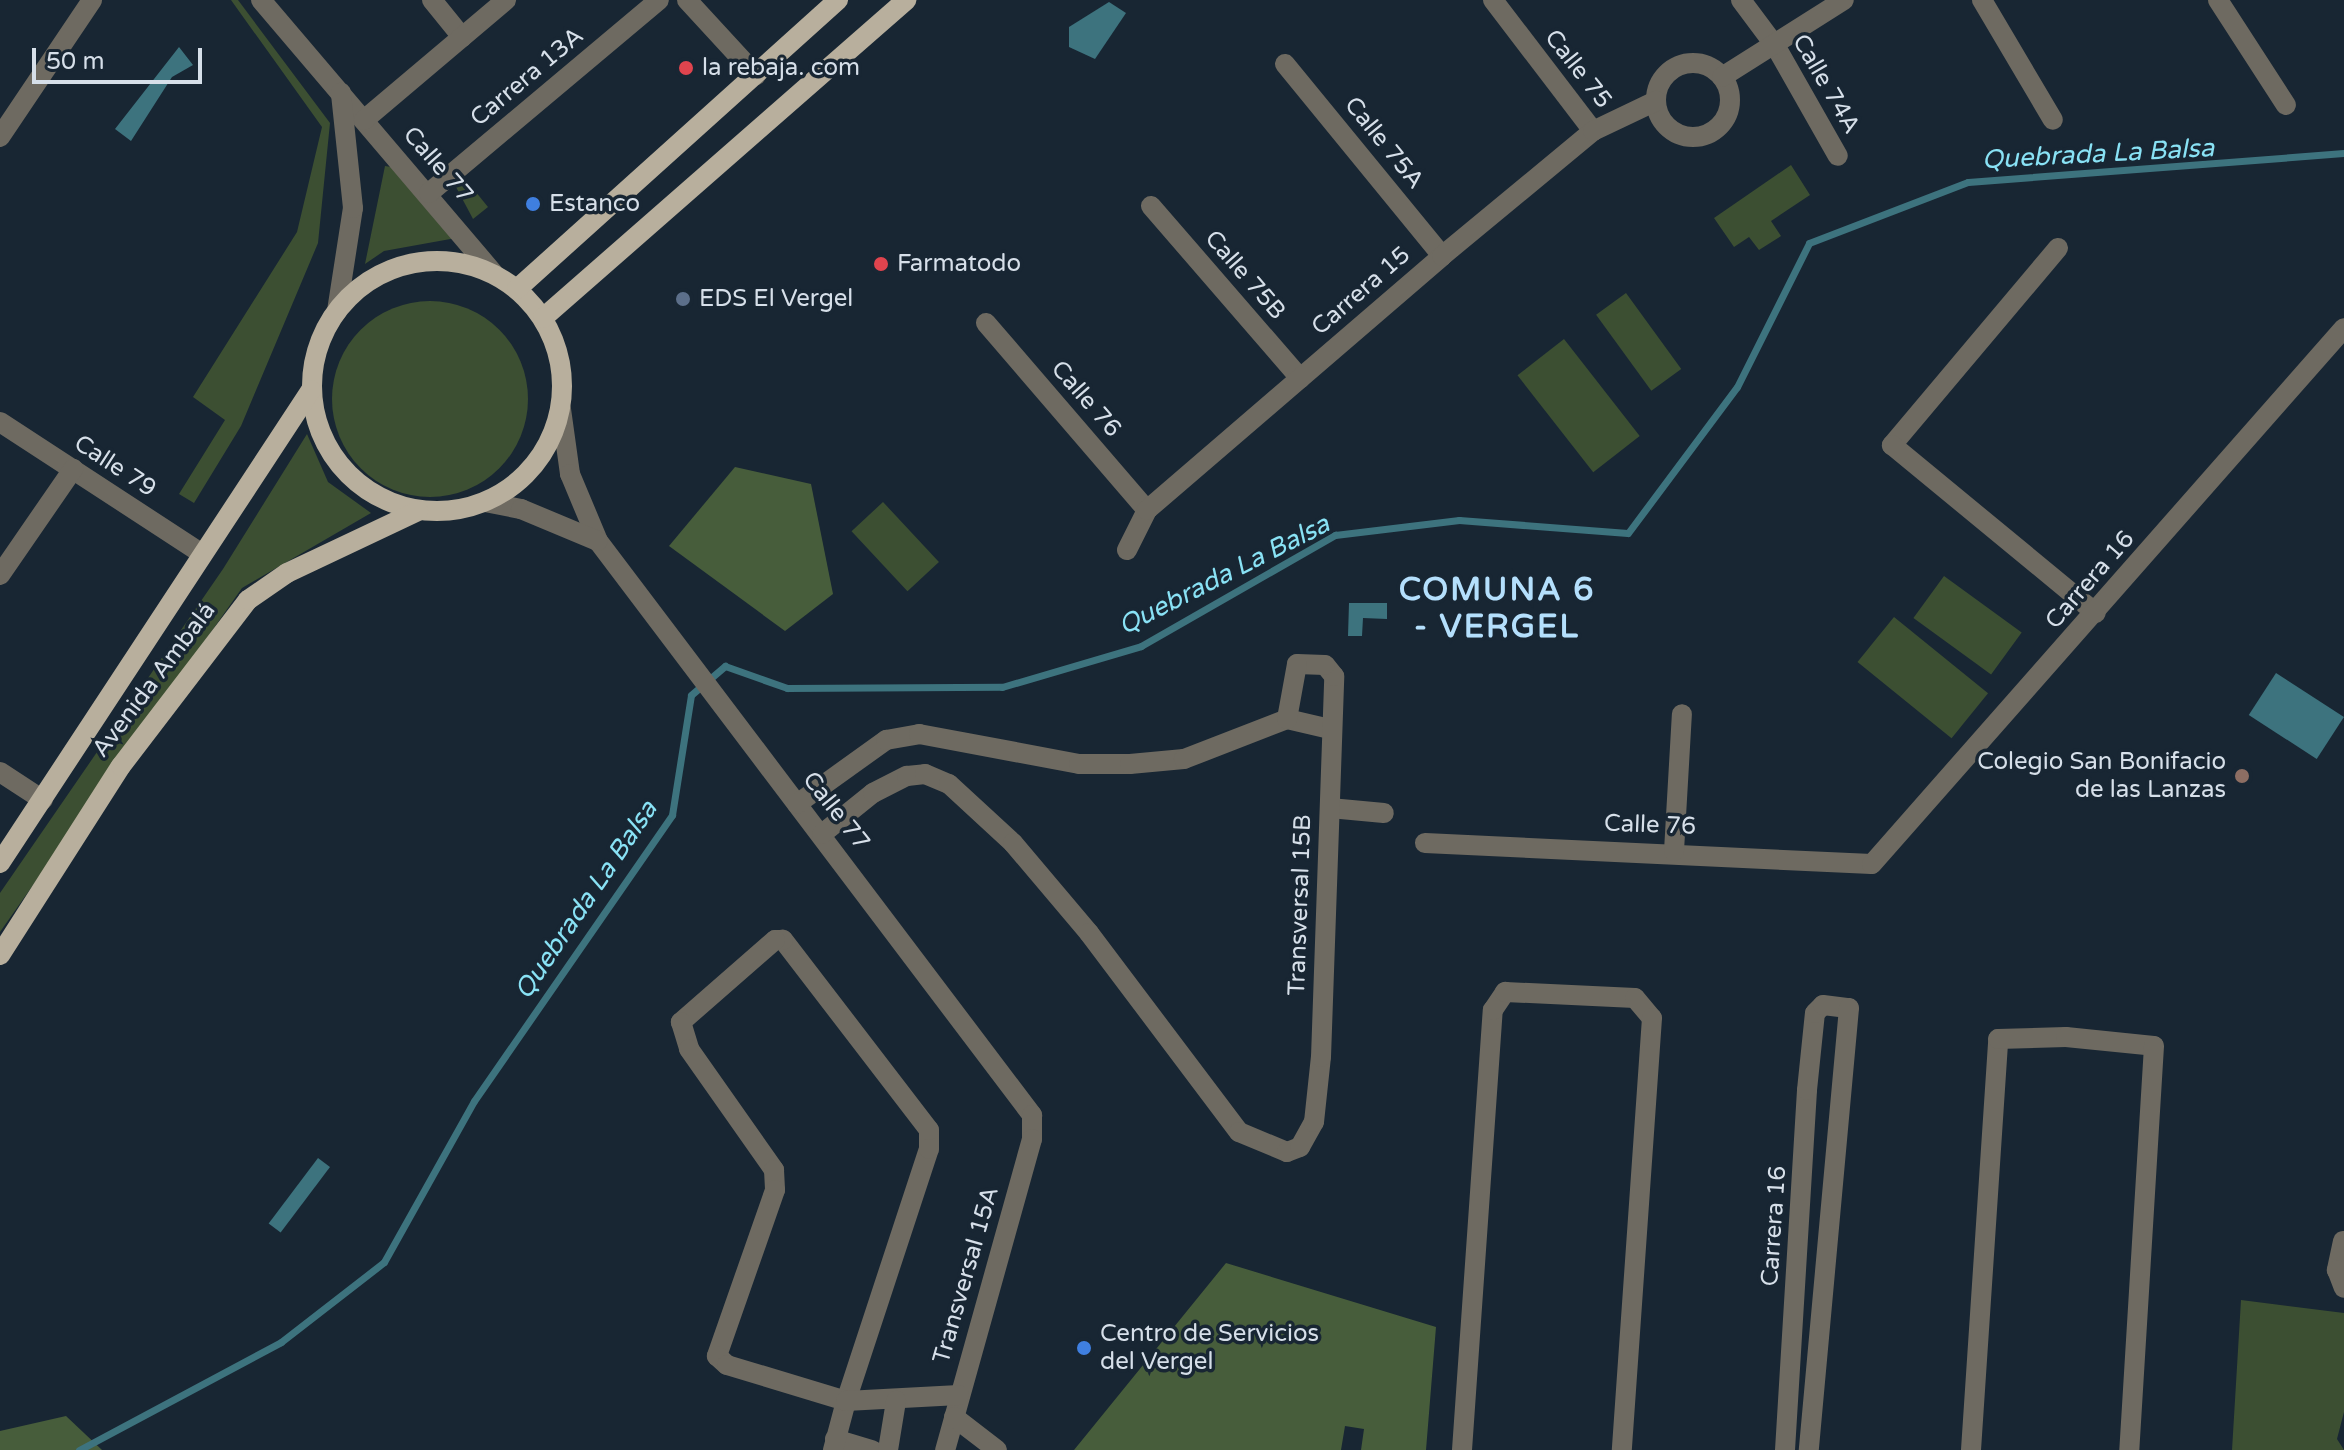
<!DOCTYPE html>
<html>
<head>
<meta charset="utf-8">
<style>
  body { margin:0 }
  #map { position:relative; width:2344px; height:1450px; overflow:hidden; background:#182633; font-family:"Varela Round",sans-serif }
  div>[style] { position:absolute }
  .green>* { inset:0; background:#3c4f32; transform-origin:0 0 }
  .round { border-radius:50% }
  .forest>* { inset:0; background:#475d3b }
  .water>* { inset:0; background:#3d737e; transform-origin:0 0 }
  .stream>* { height:7px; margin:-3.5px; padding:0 3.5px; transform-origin:3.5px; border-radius:3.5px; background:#3d737e }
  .minor>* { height:20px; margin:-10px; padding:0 10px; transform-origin:10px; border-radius:10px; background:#6e6a61 }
  .minor>.ring { margin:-10px; padding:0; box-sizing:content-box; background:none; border:20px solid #6e6a61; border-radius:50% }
  .major>* { height:20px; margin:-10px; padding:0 10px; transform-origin:10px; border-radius:10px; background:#b8af9d }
  .major>.ring { margin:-10px; padding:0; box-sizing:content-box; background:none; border:20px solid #b8af9d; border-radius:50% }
  .dots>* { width:22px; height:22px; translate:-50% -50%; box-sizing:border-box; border:4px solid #182633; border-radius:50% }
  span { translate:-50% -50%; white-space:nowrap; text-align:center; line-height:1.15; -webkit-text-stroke:7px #182633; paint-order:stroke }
  .poi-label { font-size:24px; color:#d6dfe9 }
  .left { translate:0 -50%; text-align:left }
  .right { translate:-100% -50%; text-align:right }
  .street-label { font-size:24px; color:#d6dfe9 }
  .water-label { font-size:26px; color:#89e2f5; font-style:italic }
  .district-label { font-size:32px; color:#b4dffc; font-weight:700; letter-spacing:2px }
  .scale { position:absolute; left:32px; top:48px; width:170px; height:36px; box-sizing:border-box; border:4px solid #d6dfe9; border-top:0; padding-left:10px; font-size:24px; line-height:28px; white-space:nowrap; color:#d6dfe9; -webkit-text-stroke:6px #182633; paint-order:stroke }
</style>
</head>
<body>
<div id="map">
  <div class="green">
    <i style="clip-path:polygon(231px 0,238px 0,330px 123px,318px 243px,241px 426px,194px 503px,179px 494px,225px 420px,193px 397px,297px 232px,322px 127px)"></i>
    <i style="clip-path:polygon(1791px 165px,1810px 195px,1771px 221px,1781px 236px,1759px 250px,1749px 237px,1734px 247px,1714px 218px)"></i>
    <i style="clip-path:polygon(385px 166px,391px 167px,456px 238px,384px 251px,365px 264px)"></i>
    <i style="clip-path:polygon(462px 175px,488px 207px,473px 219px,456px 187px)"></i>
    <i style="left:1626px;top:293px;width:94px;height:37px;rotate:54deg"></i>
    <i class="round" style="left:332px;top:301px;width:196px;height:196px"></i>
    <i style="left:1564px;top:339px;width:123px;height:59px;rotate:52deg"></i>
    <i style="clip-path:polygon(307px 434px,328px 482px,371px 513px,242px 588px,0 932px,0 893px,223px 569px)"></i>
    <i style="left:883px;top:502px;width:82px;height:43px;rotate:47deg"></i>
    <i style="left:1944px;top:576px;width:96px;height:52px;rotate:36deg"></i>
    <i style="left:1894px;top:617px;width:121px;height:58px;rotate:39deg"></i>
    <i style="clip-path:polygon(2241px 1300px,2344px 1313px,2344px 1412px,2337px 1439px,2344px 1450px,2232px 1450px)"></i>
  </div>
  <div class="forest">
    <i style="clip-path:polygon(735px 467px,811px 484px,833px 594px,785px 631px,669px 546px)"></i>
    <i style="clip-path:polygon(1226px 1263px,1436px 1327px,1426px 1450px,1361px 1450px,1364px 1429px,1345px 1426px,1341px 1450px,1074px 1450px)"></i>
    <i style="clip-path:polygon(66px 1416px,102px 1450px,0 1450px,0 1431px)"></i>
  </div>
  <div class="water">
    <i style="clip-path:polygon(1109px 2px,1126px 13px,1095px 59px,1069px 47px,1069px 27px)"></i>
    <i style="clip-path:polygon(179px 47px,193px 65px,172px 77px,131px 141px,115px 129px)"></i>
    <i style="clip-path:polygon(1349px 603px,1387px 603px,1387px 619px,1363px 618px,1362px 636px,1348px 636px)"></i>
    <i style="left:2276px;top:673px;width:81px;height:50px;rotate:33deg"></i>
    <i style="left:318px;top:1158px;width:15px;height:82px;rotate:37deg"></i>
  </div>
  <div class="stream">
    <i style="left:79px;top:1450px;width:229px;rotate:-28.1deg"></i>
    <i style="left:281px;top:1342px;width:130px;rotate:-37.8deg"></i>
    <i style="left:384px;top:1262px;width:184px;rotate:-60.8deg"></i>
    <i style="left:474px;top:1101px;width:348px;rotate:-55.3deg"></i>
    <i style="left:672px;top:815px;width:121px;rotate:-81deg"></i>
    <i style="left:691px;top:695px;width:45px;rotate:-40.5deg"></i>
    <i style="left:725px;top:666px;width:66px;rotate:19.5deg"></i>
    <i style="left:787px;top:688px;width:215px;rotate:-0.3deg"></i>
    <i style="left:1002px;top:687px;width:145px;rotate:-16.4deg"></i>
    <i style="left:1141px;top:646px;width:224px;rotate:-29.8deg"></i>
    <i style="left:1335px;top:535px;width:125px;rotate:-6.9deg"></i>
    <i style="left:1459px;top:520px;width:169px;rotate:4.4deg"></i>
    <i style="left:1628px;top:533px;width:182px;rotate:-53.3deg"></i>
    <i style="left:1737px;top:387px;width:161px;rotate:-63.4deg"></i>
    <i style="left:1809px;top:243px;width:170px;rotate:-21deg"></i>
    <i style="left:1968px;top:182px;width:377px;rotate:-4.4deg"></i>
  </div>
  <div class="minor">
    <i style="left:261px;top:0;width:358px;rotate:49.6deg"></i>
    <i style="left:432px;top:0;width:48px;rotate:51deg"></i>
    <i style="left:687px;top:0;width:102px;rotate:47.4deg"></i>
    <i style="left:1493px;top:0;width:165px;rotate:52.6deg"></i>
    <i style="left:1741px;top:0;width:59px;rotate:53.3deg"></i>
    <i style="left:1776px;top:47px;width:125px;rotate:60.4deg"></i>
    <i style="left:1982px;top:0;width:139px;rotate:59.4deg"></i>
    <i style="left:2218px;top:0;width:125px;rotate:57.1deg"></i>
    <i class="ring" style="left:1656px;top:63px;width:54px;height:54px"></i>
    <i style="left:1285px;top:64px;width:248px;rotate:50.7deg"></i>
    <i style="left:1722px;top:77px;width:144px;rotate:-32.3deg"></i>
    <i style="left:364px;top:120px;width:186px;rotate:-40.2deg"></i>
    <i style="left:0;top:137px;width:165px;rotate:-56.1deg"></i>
    <i style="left:429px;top:193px;width:300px;rotate:-40deg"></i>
    <i style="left:1151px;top:206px;width:228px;rotate:49.1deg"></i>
    <i style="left:2058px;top:248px;width:258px;rotate:130.1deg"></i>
    <i style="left:1892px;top:445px;width:264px;rotate:39.5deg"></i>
    <i style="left:337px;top:311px;width:104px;rotate:-81.2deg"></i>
    <i style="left:353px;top:208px;width:116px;rotate:-96deg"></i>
    <i style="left:986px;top:323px;width:247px;rotate:49.3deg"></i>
    <i style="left:561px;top:409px;width:66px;rotate:82.1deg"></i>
    <i style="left:570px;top:474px;width:73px;rotate:67.3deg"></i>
    <i style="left:598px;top:541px;width:720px;rotate:52.91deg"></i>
    <i style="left:1032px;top:1115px;width:24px;rotate:90deg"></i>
    <i style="left:1032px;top:1139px;width:323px;rotate:105.6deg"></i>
    <i style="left:0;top:422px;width:240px;rotate:33.1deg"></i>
    <i style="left:485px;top:502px;width:37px;rotate:11deg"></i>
    <i style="left:521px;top:509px;width:83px;rotate:22.6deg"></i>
    <i style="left:1127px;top:550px;width:45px;rotate:-63.4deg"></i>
    <i style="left:1147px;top:510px;width:389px;rotate:-40.7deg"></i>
    <i style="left:1442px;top:256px;width:196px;rotate:-39.6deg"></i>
    <i style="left:1593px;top:131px;width:70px;rotate:-25.5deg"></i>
    <i style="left:0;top:575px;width:129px;rotate:-55.4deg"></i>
    <i style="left:0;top:772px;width:51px;rotate:33.1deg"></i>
    <i style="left:797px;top:804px;width:110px;rotate:-35.7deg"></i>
    <i style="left:886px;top:740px;width:34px;rotate:-10deg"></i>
    <i style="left:919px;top:734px;width:163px;rotate:10.6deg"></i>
    <i style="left:1079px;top:764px;width:51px"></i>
    <i style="left:1130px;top:764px;width:54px;rotate:-5.3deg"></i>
    <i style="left:1184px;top:759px;width:110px;rotate:-21.2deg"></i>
    <i style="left:1287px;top:719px;width:44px;rotate:13.1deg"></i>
    <i style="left:1330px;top:808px;width:54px;rotate:5.3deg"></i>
    <i style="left:822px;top:834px;width:65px;rotate:-38.8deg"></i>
    <i style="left:873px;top:793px;width:38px;rotate:-27deg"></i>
    <i style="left:907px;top:776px;width:18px;rotate:-6deg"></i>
    <i style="left:925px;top:774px;width:26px;rotate:23deg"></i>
    <i style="left:949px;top:784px;width:87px;rotate:42.7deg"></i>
    <i style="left:1013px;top:843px;width:118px;rotate:49.8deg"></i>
    <i style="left:1089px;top:933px;width:249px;rotate:53deg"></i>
    <i style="left:1239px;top:1132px;width:52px;rotate:22.6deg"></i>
    <i style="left:1287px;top:1152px;width:14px;rotate:-21deg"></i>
    <i style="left:1300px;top:1147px;width:29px;rotate:-61deg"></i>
    <i style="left:1314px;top:1122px;width:65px;rotate:-83.9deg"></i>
    <i style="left:1321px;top:1057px;width:381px;rotate:-88deg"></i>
    <i style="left:1334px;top:676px;width:14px;rotate:-129deg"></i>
    <i style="left:1325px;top:665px;width:28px;rotate:-178deg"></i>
    <i style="left:1297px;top:664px;width:56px;rotate:100.3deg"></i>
    <i style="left:1425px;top:843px;width:447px;rotate:2.7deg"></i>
    <i style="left:1872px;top:864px;width:714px;rotate:-48.63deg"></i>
    <i style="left:1674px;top:851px;width:137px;rotate:-86.7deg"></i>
    <i style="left:2343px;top:1241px;width:30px;rotate:102deg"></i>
    <i style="left:2337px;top:1270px;width:19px;rotate:69deg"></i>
    <i style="left:954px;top:1417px;width:54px;rotate:37.5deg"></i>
    <i style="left:835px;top:1439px;width:39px;rotate:17deg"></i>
    <i style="left:833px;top:1450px;width:51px;rotate:-75.1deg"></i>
    <i style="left:846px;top:1401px;width:265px;rotate:-71.8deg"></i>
    <i style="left:929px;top:1149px;width:19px;rotate:-90deg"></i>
    <i style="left:929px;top:1130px;width:240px;rotate:-127.5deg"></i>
    <i style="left:783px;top:940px;width:8px;rotate:180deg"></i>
    <i style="left:775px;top:940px;width:125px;rotate:138.9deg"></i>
    <i style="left:681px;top:1022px;width:28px;rotate:73deg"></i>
    <i style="left:689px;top:1049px;width:148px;rotate:54.9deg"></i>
    <i style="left:774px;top:1170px;width:20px;rotate:87deg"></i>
    <i style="left:775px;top:1190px;width:176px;rotate:109.3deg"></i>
    <i style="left:717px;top:1356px;width:13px;rotate:42deg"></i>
    <i style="left:727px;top:1365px;width:124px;rotate:16.8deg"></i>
    <i style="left:846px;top:1401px;width:113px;rotate:-3deg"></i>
    <i style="left:888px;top:1450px;width:50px;rotate:-80.7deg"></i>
    <i style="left:1462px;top:1450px;width:441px;rotate:-86deg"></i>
    <i style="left:1493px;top:1010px;width:22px;rotate:-56deg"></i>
    <i style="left:1505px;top:992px;width:130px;rotate:2.6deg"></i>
    <i style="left:1635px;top:998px;width:26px;rotate:50deg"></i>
    <i style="left:1652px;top:1018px;width:433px;rotate:94deg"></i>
    <i style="left:1785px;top:1450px;width:361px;rotate:-86.5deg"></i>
    <i style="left:1807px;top:1090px;width:77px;rotate:-84.1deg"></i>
    <i style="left:1815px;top:1013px;width:11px;rotate:-45deg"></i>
    <i style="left:1823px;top:1005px;width:26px;rotate:7deg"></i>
    <i style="left:1849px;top:1008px;width:444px;rotate:95.2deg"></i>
    <i style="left:1971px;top:1450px;width:412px;rotate:-86.2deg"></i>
    <i style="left:1998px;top:1039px;width:68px;rotate:-1.7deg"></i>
    <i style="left:2066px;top:1037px;width:88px;rotate:5.8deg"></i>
    <i style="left:2154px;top:1046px;width:405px;rotate:93.5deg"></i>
  </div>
  <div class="major">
    <i class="ring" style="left:312px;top:261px;width:230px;height:230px"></i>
    <i style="left:517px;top:289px;width:432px;rotate:-42deg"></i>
    <i style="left:543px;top:318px;width:483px;rotate:-41.2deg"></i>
    <i style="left:0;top:863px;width:566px;rotate:-56.67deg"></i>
    <i style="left:0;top:955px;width:224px;rotate:-57.4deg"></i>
    <i style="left:121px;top:766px;width:209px;rotate:-52.6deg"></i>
    <i style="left:248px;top:600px;width:47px;rotate:-34.7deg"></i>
    <i style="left:287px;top:573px;width:145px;rotate:-25.3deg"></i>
  </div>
  <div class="dots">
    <i style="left:686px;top:68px;background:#e0444e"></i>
    <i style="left:533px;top:204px;background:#3f7fe0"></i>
    <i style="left:881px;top:264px;background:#e0444e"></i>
    <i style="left:683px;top:299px;background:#5c6f8a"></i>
    <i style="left:2242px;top:776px;background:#8d6e63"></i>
    <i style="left:1084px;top:1348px;background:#3f7fe0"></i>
  </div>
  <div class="poi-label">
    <span class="left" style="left:702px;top:68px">la rebaja. com</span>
    <span class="left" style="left:549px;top:204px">Estanco</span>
    <span class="left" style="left:897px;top:264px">Farmatodo</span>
    <span class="left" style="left:699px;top:299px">EDS El Vergel</span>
    <span class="right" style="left:2226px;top:776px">Colegio San Bonifacio<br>de las Lanzas</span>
    <span class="left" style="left:1100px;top:1348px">Centro de Servicios<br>del Vergel</span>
  </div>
  <div class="street-label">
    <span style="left:1578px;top:69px;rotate:52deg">Calle 75</span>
    <span style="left:527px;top:77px;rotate:-40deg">Carrera 13A</span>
    <span style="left:1826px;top:84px;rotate:60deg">Calle 74A</span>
    <span style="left:1384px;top:143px;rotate:51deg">Calle 75A</span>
    <span style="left:438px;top:165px;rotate:49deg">Calle 77</span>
    <span style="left:1245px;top:275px;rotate:49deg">Calle 75B</span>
    <span style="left:1361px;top:291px;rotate:-41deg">Carrera 15</span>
    <span style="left:1086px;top:399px;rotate:49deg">Calle 76</span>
    <span style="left:115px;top:466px;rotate:33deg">Calle 79</span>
    <span style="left:2090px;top:580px;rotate:-49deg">Carrera 16</span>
    <span style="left:154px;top:680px;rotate:-53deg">Avenida Ambalá</span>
    <span style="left:836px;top:811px;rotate:52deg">Calle 77</span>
    <span style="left:1650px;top:825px;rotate:2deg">Calle 76</span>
    <span style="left:1300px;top:905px;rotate:-88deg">Transversal 15B</span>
    <span style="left:1774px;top:1226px;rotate:-86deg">Carrera 16</span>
    <span style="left:966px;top:1275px;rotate:-74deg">Transversal 15A</span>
  </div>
  <div class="water-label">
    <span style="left:2098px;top:154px;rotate:-3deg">Quebrada La Balsa</span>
    <span style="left:1224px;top:575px;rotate:-27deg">Quebrada La Balsa</span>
    <span style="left:586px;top:900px;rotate:-56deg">Quebrada La Balsa</span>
  </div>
  <div class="district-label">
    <span style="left:1497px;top:609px">COMUNA 6<br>- VERGEL</span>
  </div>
  <div class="scale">50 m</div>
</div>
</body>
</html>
